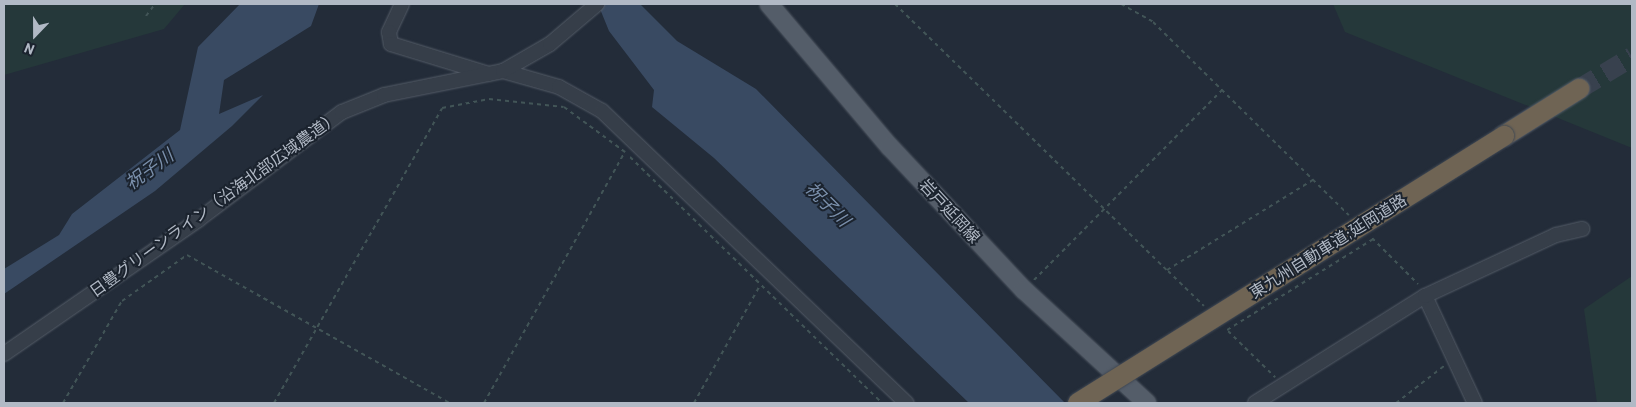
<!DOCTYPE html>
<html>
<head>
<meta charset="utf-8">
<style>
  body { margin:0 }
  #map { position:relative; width:1636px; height:407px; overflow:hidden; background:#232c39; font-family:Barlow,"Noto Sans JP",sans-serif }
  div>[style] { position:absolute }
  .green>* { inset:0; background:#25383a }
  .water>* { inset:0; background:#394a62 }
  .highway-tunnel>* { height:20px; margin-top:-10px; transform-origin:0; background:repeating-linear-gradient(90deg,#38414e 0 20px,transparent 0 30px) }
  .path>* { height:2px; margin-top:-1px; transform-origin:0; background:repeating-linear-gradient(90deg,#425557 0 4px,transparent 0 8px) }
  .roads { filter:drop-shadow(0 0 1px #545c67) drop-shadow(0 0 1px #545c67) }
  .minor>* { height:14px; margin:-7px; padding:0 7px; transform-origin:7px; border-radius:7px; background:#363e49 }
  .major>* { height:18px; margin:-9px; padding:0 9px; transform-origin:9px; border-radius:9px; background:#545d69 }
  .highway>* { height:20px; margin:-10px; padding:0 10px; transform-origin:10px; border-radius:10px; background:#6f6454 }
  .bridges { filter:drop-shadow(0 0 1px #414954) drop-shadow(0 0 1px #414954) }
  .highway-bridge>* { height:20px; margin:-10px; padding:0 10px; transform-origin:10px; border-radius:10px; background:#6f6454 }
  span { translate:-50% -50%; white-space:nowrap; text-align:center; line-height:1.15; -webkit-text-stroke:4px #1b232e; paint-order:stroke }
  .street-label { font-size:16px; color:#b1b9c5 }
  .water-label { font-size:18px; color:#7b90ac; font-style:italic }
  .frame { position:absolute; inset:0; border:5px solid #b1b9c5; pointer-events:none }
  .north { position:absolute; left:10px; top:10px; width:50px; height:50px; -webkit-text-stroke:4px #1b232e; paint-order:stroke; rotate:202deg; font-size:14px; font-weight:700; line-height:20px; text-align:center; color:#b1b9c5 }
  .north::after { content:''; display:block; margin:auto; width:18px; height:22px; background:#b1b9c5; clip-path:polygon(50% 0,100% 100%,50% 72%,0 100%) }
</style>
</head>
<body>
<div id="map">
  <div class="green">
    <i style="clip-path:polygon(4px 4px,185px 4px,164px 29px,4px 75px)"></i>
    <i style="clip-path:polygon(1333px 4px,1632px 4px,1632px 148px,1345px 32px)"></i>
    <i style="clip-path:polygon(1632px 276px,1632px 403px,1597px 403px,1584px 309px)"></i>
  </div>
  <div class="water">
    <i style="clip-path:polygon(240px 4px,319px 4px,311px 26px,224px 80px,219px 114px,263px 95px,232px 126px,155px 191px,4px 294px,4px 269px,59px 235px,72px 214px,180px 130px,198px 47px)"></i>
    <i style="clip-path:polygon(598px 4px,640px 4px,677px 41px,756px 89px,1065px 403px,969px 403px,714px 158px,652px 107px,654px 90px,609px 31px)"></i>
  </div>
  <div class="highway-tunnel">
    <i style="left:1579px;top:89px;width:62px;rotate:-31.1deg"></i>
  </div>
  <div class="path">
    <i style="left:895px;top:4px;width:380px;rotate:44.4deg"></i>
    <i style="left:1167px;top:270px;width:172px;rotate:-31.7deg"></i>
    <i style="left:1121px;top:4px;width:37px;rotate:29deg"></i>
    <i style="left:1153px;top:22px;width:275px;rotate:44.6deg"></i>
    <i style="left:146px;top:16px;width:15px;rotate:-53deg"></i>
    <i style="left:630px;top:157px;width:352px;rotate:44.3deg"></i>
    <i style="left:1372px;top:238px;width:65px;rotate:45deg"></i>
    <i style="left:1168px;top:271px;width:50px;rotate:44.2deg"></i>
    <i style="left:1034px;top:280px;width:267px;rotate:-45.3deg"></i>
    <i style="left:1227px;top:330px;width:172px;rotate:-31.9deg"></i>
    <i style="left:1228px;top:331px;width:66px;rotate:44.4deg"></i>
    <i style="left:63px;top:403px;width:118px;rotate:-60deg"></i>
    <i style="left:122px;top:301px;width:80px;rotate:-35.3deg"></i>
    <i style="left:187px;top:255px;width:302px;rotate:29.4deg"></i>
    <i style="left:274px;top:403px;width:339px;rotate:-60.3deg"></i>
    <i style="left:442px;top:108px;width:48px;rotate:-10.8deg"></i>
    <i style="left:489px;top:99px;width:75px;rotate:6.1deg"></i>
    <i style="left:564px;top:107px;width:76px;rotate:36.4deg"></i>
    <i style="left:484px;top:403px;width:288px;rotate:-60.7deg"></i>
    <i style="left:694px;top:403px;width:133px;rotate:-60.7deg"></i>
    <i style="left:1396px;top:403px;width:61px;rotate:-37.6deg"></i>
  </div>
  <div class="roads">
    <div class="minor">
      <i style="left:402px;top:4px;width:31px;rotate:115deg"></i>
      <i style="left:389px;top:32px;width:12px;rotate:81deg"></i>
      <i style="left:391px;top:44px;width:102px;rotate:17deg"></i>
      <i style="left:503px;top:71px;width:58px;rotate:15.9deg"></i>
      <i style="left:559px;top:87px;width:49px;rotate:29.2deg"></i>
      <i style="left:602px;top:111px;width:422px;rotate:43.8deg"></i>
      <i style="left:1425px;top:296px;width:118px;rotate:65deg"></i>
      <i style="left:4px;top:354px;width:236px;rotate:-34.6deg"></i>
      <i style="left:198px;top:220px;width:180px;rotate:-36.9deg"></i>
      <i style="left:342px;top:112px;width:45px;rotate:-22deg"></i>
      <i style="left:384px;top:95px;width:121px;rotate:-11.4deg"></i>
      <i style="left:503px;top:71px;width:54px;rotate:-29.9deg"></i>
      <i style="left:550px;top:44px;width:62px;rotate:-40.4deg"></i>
      <i style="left:1255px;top:403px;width:201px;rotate:-32.2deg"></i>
      <i style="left:1425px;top:296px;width:145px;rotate:-25deg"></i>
      <i style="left:1556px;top:235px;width:27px;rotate:-13deg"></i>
    </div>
    <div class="major">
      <i style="left:769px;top:4px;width:187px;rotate:49.8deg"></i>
      <i style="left:890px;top:147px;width:196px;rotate:46.9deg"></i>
      <i style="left:1024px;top:290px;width:167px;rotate:42.6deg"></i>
    </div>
    <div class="highway">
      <i style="left:1504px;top:136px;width:89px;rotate:-32.1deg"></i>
    </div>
  </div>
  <div class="bridges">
    <div class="highway-bridge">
      <i style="left:1078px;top:403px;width:503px;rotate:-32.08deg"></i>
    </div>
  </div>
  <div class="street-label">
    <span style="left:214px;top:204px;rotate:-36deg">日豊グリーンライン（沿海北部広域農道）</span>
    <span style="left:950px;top:211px;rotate:47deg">岩戸延岡線</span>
    <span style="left:1328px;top:246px;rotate:-32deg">東九州自動車道;延岡道路</span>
  </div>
  <div class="water-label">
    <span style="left:149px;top:169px;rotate:-36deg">祝子川</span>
    <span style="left:828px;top:204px;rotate:45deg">祝子川</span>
  </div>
  <div class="frame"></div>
  <div class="north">N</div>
</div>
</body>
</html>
